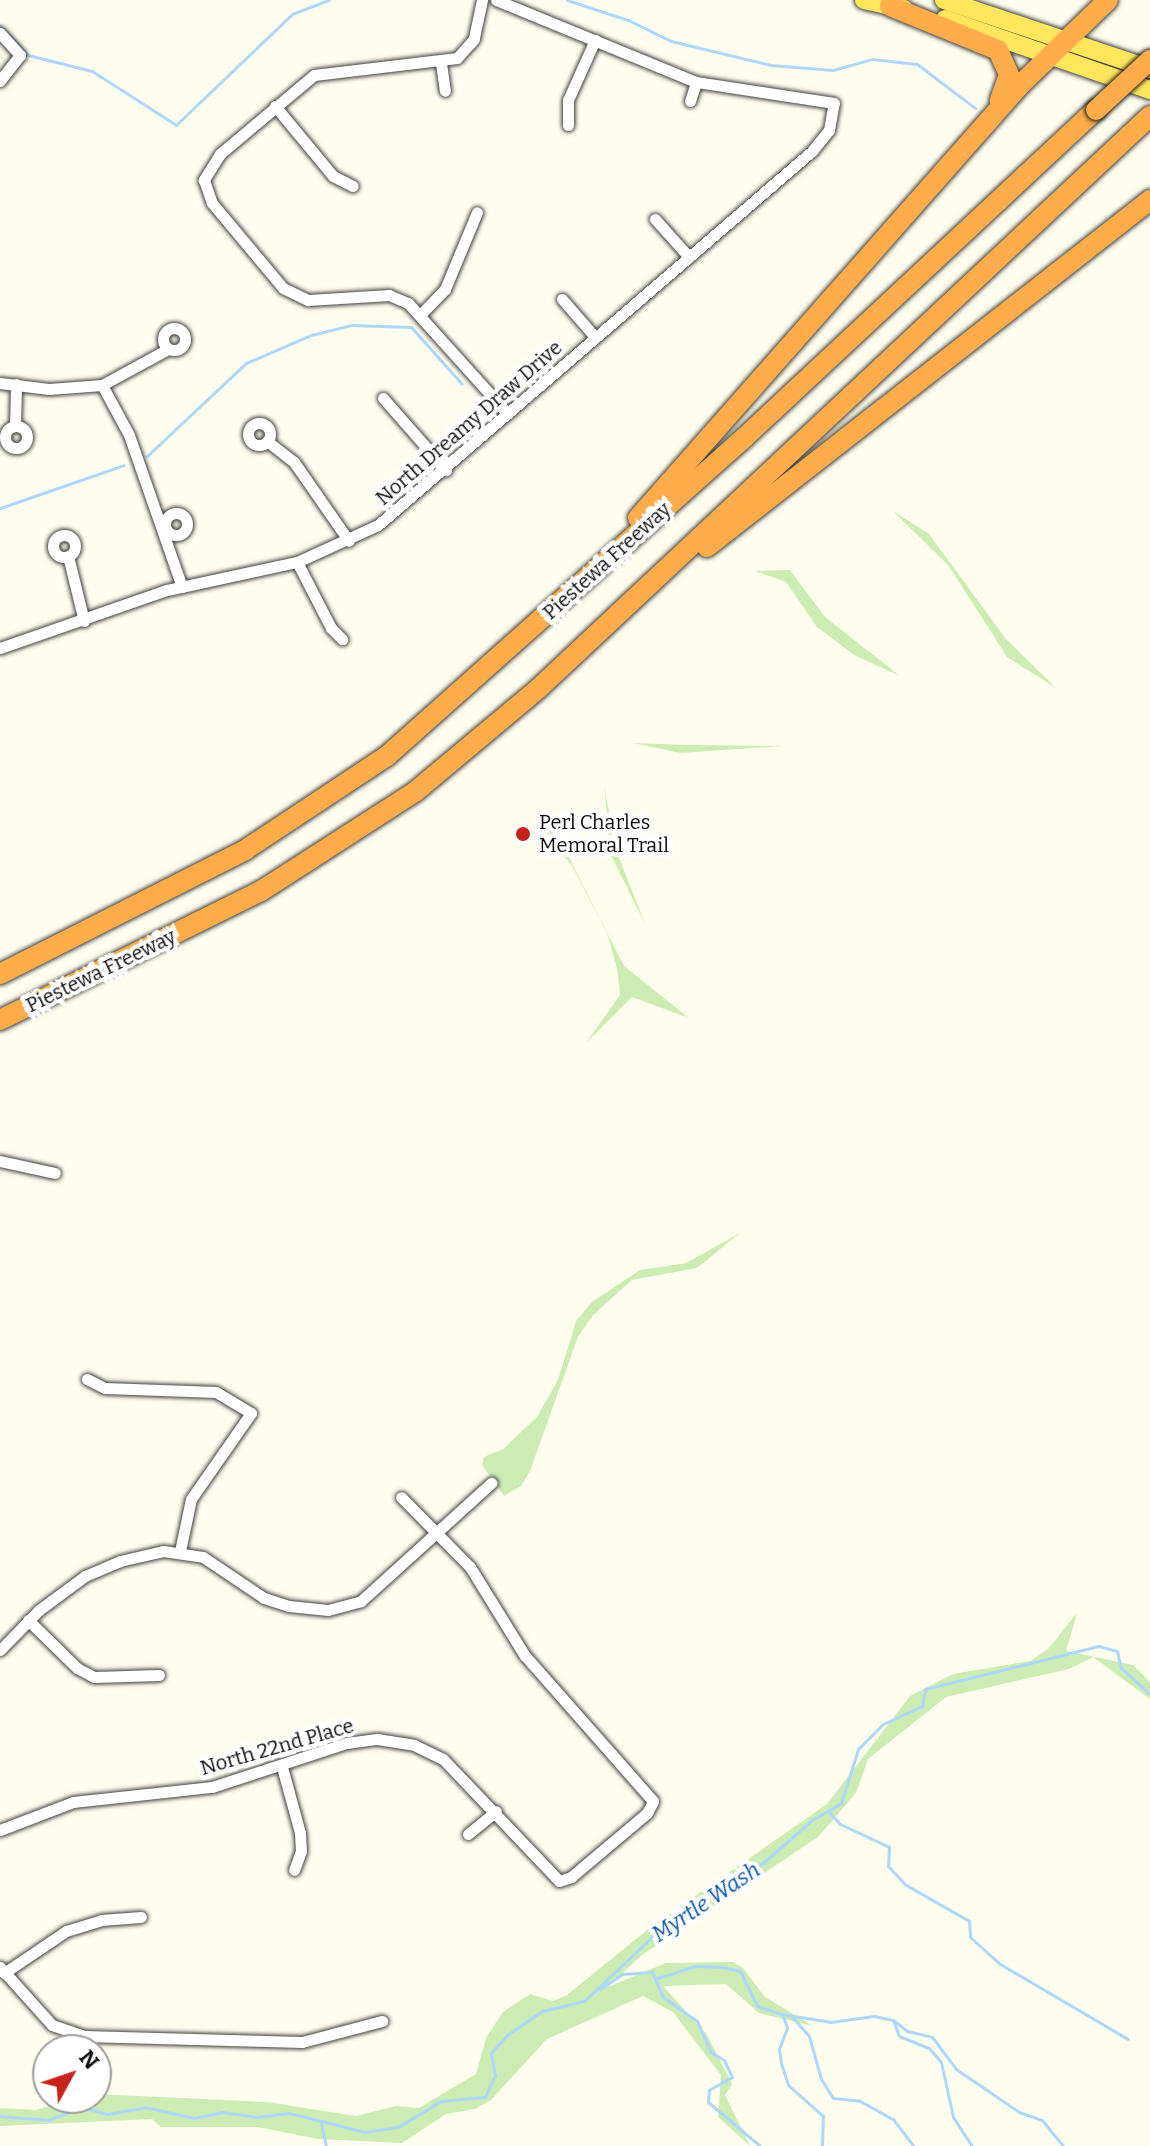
<!DOCTYPE html>
<html>
<head>
<meta charset="utf-8">
<style>
  body { margin:0 }
  #map { position:relative; width:1150px; height:2146px; overflow:hidden; background:#fffded; font-family:Bitter,serif }
  div>[style] { position:absolute }
  .green>* { inset:0; background:#ccecb3 }
  .stream>* { height:3px; margin:-1.5px; padding:0 1.5px; transform-origin:1.5px; border-radius:1.5px; background:#add7fb }
  .roads { filter:drop-shadow(0 0 2px #404040) drop-shadow(0 0 2px #404040) }
  .minor>* { height:11px; margin:-5.5px; padding:0 5.5px; transform-origin:5.5px; border-radius:5.5px; background:#fff }
  .minor>.ring { margin:-5.5px; padding:0; box-sizing:content-box; background:none; border:11px solid #fff; border-radius:50% }
  .primary>* { height:18px; margin:-9px; padding:0 9px; transform-origin:9px; border-radius:9px; background:#ffe65d }
  .motorway>* { height:20px; margin:-10px; padding:0 10px; transform-origin:10px; border-radius:10px; background:#ffad4b }
  .bridges { filter:drop-shadow(0 0 2px #1e1e1e) drop-shadow(0 0 2px #1e1e1e) }
  .motorway-bridge>* { height:20px; margin:-10px; padding:0 10px; transform-origin:10px; border-radius:10px; background:#ffad4b }
  .dots>* { width:22px; height:22px; translate:-50% -50%; box-sizing:border-box; border:4px solid #fff; border-radius:50% }
  span { translate:-50% -50%; white-space:nowrap; text-align:center; line-height:1.15; -webkit-text-stroke:8px #fff; paint-order:stroke }
  .street-label { font-size:20px; color:#0d0d0d }
  .poi-label { font-size:20px; color:#0d0d0d }
  .left { translate:0 -50%; text-align:left }
  .water-label { font-size:22px; color:#0d56a7; font-style:italic }
  .north { position:absolute; left:32px; top:2034px; width:80px; height:80px; box-sizing:border-box; background:#fff; border:2px solid #9e9e9e; border-radius:50%; rotate:50deg; font-size:22px; font-weight:700; line-height:32px; text-align:center; color:#0d0d0d }
  .north::after { content:''; display:block; margin:auto; width:28px; height:36px; background:#c7221b; clip-path:polygon(50% 0,100% 100%,50% 72%,0 100%) }
</style>
</head>
<body>
<div id="map">
  <div class="green">
    <i style="clip-path:polygon(893px 511px,929px 534px,1006px 639px,1056px 688px,1007px 657px,949px 566px)"></i>
    <i style="clip-path:polygon(790px 570px,825px 617px,900px 676px,854px 655px,817px 627px,786px 582px,755px 571px)"></i>
    <i style="clip-path:polygon(633px 743px,687px 745px,783px 746px,680px 753px)"></i>
    <i style="clip-path:polygon(604px 786px,617px 853px,646px 926px,612px 857px)"></i>
    <i style="clip-path:polygon(546px 812px,624px 966px,689px 1018px,632px 997px,586px 1043px,620px 995px,617px 968px,607px 933px,572px 866px,547px 834px)"></i>
    <i style="clip-path:polygon(740px 1233px,697px 1268px,632px 1280px,593px 1315px,578px 1337px,530px 1471px,521px 1486px,504px 1496px,482px 1465px,484px 1457px,503px 1449px,537px 1417px,558px 1380px,576px 1321px,592px 1302px,640px 1270px,686px 1263px)"></i>
    <i style="clip-path:polygon(1077px 1613px,1066px 1651px,1133px 1665px,1150px 1682px,1150px 1699px,1093px 1657px,1069px 1669px,946px 1697px,868px 1759px,856px 1793px,818px 1837px,642px 1955px,608px 1987px,666px 1963px,733px 1962px,743px 1968px,765px 1997px,813px 2026px,759px 2013px,726px 1984px,663px 1986px,707px 2035px,732px 2084px,725px 2095px,750px 2146px,718px 2117px,721px 2075px,673px 2012px,643px 1996px,547px 2039px,491px 2100px,475px 2109px,446px 2114px,402px 2143px,318px 2139px,258px 2127px,161px 2127px,152px 2119px,0 2126px,0 2108px,36px 2110px,74px 2098px,96px 2098px,96px 2094px,267px 2102px,356px 2116px,396px 2106px,419px 2108px,476px 2074px,486px 2038px,503px 2012px,530px 1994px,553px 2001px,567px 1995px,652px 1926px,827px 1804px,910px 1696px,953px 1674px,1030px 1661px,1048px 1649px)"></i>
  </div>
  <div class="stream">
    <i style="left:567px;top:0;width:64px;rotate:18.2deg"></i>
    <i style="left:628px;top:20px;width:48px;rotate:26deg"></i>
    <i style="left:671px;top:41px;width:103px;rotate:13.5deg"></i>
    <i style="left:771px;top:65px;width:62px;rotate:4.6deg"></i>
    <i style="left:833px;top:70px;width:41px;rotate:-15.8deg"></i>
    <i style="left:872px;top:59px;width:45px;rotate:6.3deg"></i>
    <i style="left:917px;top:64px;width:73px;rotate:37.2deg"></i>
    <i style="left:0;top:25px;width:41px;rotate:47deg"></i>
    <i style="left:28px;top:55px;width:66px;rotate:14deg"></i>
    <i style="left:92px;top:71px;width:100px;rotate:32.7deg"></i>
    <i style="left:176px;top:125px;width:161px;rotate:-43.7deg"></i>
    <i style="left:292px;top:14px;width:40px;rotate:-21deg"></i>
    <i style="left:147px;top:456px;width:136px;rotate:-43.2deg"></i>
    <i style="left:246px;top:363px;width:71px;rotate:-23.3deg"></i>
    <i style="left:311px;top:335px;width:41px;rotate:-14deg"></i>
    <i style="left:351px;top:325px;width:60px;rotate:1.9deg"></i>
    <i style="left:411px;top:327px;width:76px;rotate:48.2deg"></i>
    <i style="left:0;top:508px;width:131px;rotate:-19.1deg"></i>
    <i style="left:830px;top:1813px;width:15px;rotate:48deg"></i>
    <i style="left:840px;top:1824px;width:54px;rotate:25.1deg"></i>
    <i style="left:889px;top:1847px;width:19px;rotate:93deg"></i>
    <i style="left:888px;top:1866px;width:26px;rotate:47deg"></i>
    <i style="left:906px;top:1885px;width:73px;rotate:29.7deg"></i>
    <i style="left:969px;top:1921px;width:16px;rotate:86deg"></i>
    <i style="left:970px;top:1937px;width:40px;rotate:42deg"></i>
    <i style="left:1000px;top:1964px;width:148px;rotate:30.4deg"></i>
    <i style="left:658px;top:1978px;width:39px;rotate:-18deg"></i>
    <i style="left:695px;top:1966px;width:29px;rotate:2deg"></i>
    <i style="left:724px;top:1967px;width:16px;rotate:14deg"></i>
    <i style="left:740px;top:1971px;width:39px;rotate:64deg"></i>
    <i style="left:757px;top:2006px;width:26px;rotate:18deg"></i>
    <i style="left:782px;top:2014px;width:50px;rotate:9.3deg"></i>
    <i style="left:831px;top:2022px;width:43px;rotate:-7.9deg"></i>
    <i style="left:874px;top:2016px;width:19px;rotate:12deg"></i>
    <i style="left:893px;top:2020px;width:18px;rotate:38deg"></i>
    <i style="left:907px;top:2031px;width:26px;rotate:13deg"></i>
    <i style="left:932px;top:2037px;width:40px;rotate:53deg"></i>
    <i style="left:956px;top:2069px;width:76px;rotate:34.3deg"></i>
    <i style="left:1019px;top:2112px;width:24px;rotate:19deg"></i>
    <i style="left:1042px;top:2120px;width:33px;rotate:51deg"></i>
    <i style="left:600px;top:1989px;width:27px;rotate:-34deg"></i>
    <i style="left:622px;top:1974px;width:30px;rotate:-4deg"></i>
    <i style="left:652px;top:1972px;width:27px;rotate:66deg"></i>
    <i style="left:663px;top:1997px;width:42px;rotate:35.2deg"></i>
    <i style="left:697px;top:2021px;width:34px;rotate:66deg"></i>
    <i style="left:711px;top:2052px;width:15px;rotate:32deg"></i>
    <i style="left:724px;top:2060px;width:19px;rotate:65deg"></i>
    <i style="left:732px;top:2077px;width:26px;rotate:151deg"></i>
    <i style="left:709px;top:2090px;width:12px;rotate:95deg"></i>
    <i style="left:708px;top:2102px;width:68px;rotate:40.2deg"></i>
    <i style="left:782px;top:2014px;width:15px;rotate:70deg"></i>
    <i style="left:787px;top:2028px;width:22px;rotate:111deg"></i>
    <i style="left:779px;top:2049px;width:14px;rotate:82deg"></i>
    <i style="left:781px;top:2063px;width:23px;rotate:72deg"></i>
    <i style="left:788px;top:2085px;width:47px;rotate:41.5deg"></i>
    <i style="left:823px;top:2116px;width:30px;rotate:92deg"></i>
    <i style="left:792px;top:2017px;width:25px;rotate:48deg"></i>
    <i style="left:809px;top:2036px;width:45px;rotate:74.4deg"></i>
    <i style="left:821px;top:2079px;width:22px;rotate:58deg"></i>
    <i style="left:833px;top:2098px;width:27px;rotate:6deg"></i>
    <i style="left:860px;top:2101px;width:38px;rotate:29deg"></i>
    <i style="left:893px;top:2119px;width:34px;rotate:53deg"></i>
    <i style="left:893px;top:2020px;width:17px;rotate:69deg"></i>
    <i style="left:899px;top:2036px;width:32px;rotate:22deg"></i>
    <i style="left:929px;top:2048px;width:18px;rotate:49deg"></i>
    <i style="left:941px;top:2062px;width:56px;rotate:77.7deg"></i>
    <i style="left:953px;top:2117px;width:35px;rotate:57deg"></i>
    <i style="left:0;top:2116px;width:49px;rotate:4.7deg"></i>
    <i style="left:49px;top:2120px;width:35px;rotate:-22deg"></i>
    <i style="left:81px;top:2107px;width:27px;rotate:15deg"></i>
    <i style="left:107px;top:2114px;width:39px;rotate:-10deg"></i>
    <i style="left:145px;top:2107px;width:50px;rotate:12.7deg"></i>
    <i style="left:194px;top:2118px;width:29px;rotate:-12deg"></i>
    <i style="left:222px;top:2112px;width:35px;rotate:8deg"></i>
    <i style="left:257px;top:2117px;width:32px;rotate:-7deg"></i>
    <i style="left:289px;top:2113px;width:78px;rotate:14deg"></i>
    <i style="left:365px;top:2132px;width:33px;rotate:-9deg"></i>
    <i style="left:398px;top:2127px;width:50px;rotate:-31.2deg"></i>
    <i style="left:441px;top:2101px;width:44px;rotate:-5.2deg"></i>
    <i style="left:485px;top:2097px;width:23px;rotate:-65deg"></i>
    <i style="left:495px;top:2076px;width:23px;rotate:-100deg"></i>
    <i style="left:491px;top:2053px;width:24px;rotate:-48deg"></i>
    <i style="left:507px;top:2035px;width:42px;rotate:-34.4deg"></i>
    <i style="left:542px;top:2011px;width:43px;rotate:-13.4deg"></i>
    <i style="left:584px;top:2001px;width:110px;rotate:-43.2deg"></i>
    <i style="left:664px;top:1926px;width:119px;rotate:-32.6deg"></i>
    <i style="left:764px;top:1862px;width:64px;rotate:-41.2deg"></i>
    <i style="left:812px;top:1820px;width:34px;rotate:-30deg"></i>
    <i style="left:841px;top:1803px;width:57px;rotate:-72.5deg"></i>
    <i style="left:858px;top:1749px;width:35px;rotate:-45deg"></i>
    <i style="left:883px;top:1724px;width:43px;rotate:-24.8deg"></i>
    <i style="left:922px;top:1706px;width:17px;rotate:-80deg"></i>
    <i style="left:925px;top:1689px;width:179px;rotate:-13.9deg"></i>
    <i style="left:1099px;top:1646px;width:19px;rotate:16deg"></i>
    <i style="left:1117px;top:1651px;width:17px;rotate:77deg"></i>
    <i style="left:1121px;top:1668px;width:39px;rotate:42deg"></i>
    <i style="left:321px;top:2123px;width:24px;rotate:78deg"></i>
  </div>
  <div class="roads">
    <div class="minor">
      <i style="left:482px;top:0;width:40px;rotate:102deg"></i>
      <i style="left:474px;top:39px;width:25px;rotate:132deg"></i>
      <i style="left:457px;top:58px;width:144px;rotate:173.2deg"></i>
      <i style="left:314px;top:75px;width:123px;rotate:140deg"></i>
      <i style="left:220px;top:154px;width:31px;rotate:122deg"></i>
      <i style="left:204px;top:180px;width:24px;rotate:71deg"></i>
      <i style="left:212px;top:203px;width:111px;rotate:50.1deg"></i>
      <i style="left:283px;top:288px;width:28px;rotate:26deg"></i>
      <i style="left:308px;top:300px;width:81px;rotate:-3.5deg"></i>
      <i style="left:389px;top:295px;width:21px;rotate:23deg"></i>
      <i style="left:408px;top:303px;width:149px;rotate:48deg"></i>
      <i style="left:0;top:33px;width:30px;rotate:48deg"></i>
      <i style="left:20px;top:55px;width:33px;rotate:128deg"></i>
      <i style="left:441px;top:63px;width:28px;rotate:82deg"></i>
      <i style="left:690px;top:101px;width:20px;rotate:-72deg"></i>
      <i style="left:275px;top:106px;width:91px;rotate:50.4deg"></i>
      <i style="left:333px;top:176px;width:22px;rotate:27deg"></i>
      <i style="left:568px;top:125px;width:25px;rotate:-90deg"></i>
      <i style="left:568px;top:100px;width:66px;rotate:-65.8deg"></i>
      <i style="left:655px;top:219px;width:51px;rotate:48.2deg"></i>
      <i style="left:562px;top:299px;width:50px;rotate:49deg"></i>
      <i style="left:420px;top:315px;width:36px;rotate:-46deg"></i>
      <i style="left:445px;top:289px;width:83px;rotate:-67.4deg"></i>
      <i class="ring" style="left:163px;top:328px;width:11px;height:11px"></i>
      <i style="left:0;top:383px;width:49px;rotate:7deg"></i>
      <i style="left:49px;top:389px;width:53px;rotate:-4.3deg"></i>
      <i style="left:102px;top:385px;width:75px;rotate:-28.6deg"></i>
      <i style="left:102px;top:385px;width:57px;rotate:61.6deg"></i>
      <i style="left:129px;top:435px;width:161px;rotate:70.8deg"></i>
      <i style="left:383px;top:398px;width:96px;rotate:48.8deg"></i>
      <i class="ring" style="left:248px;top:423px;width:11px;height:11px"></i>
      <i class="ring" style="left:5px;top:426px;width:11px;height:11px"></i>
      <i style="left:15px;top:426px;width:42px;rotate:-88.6deg"></i>
      <i style="left:267px;top:441px;width:34px;rotate:38deg"></i>
      <i style="left:294px;top:462px;width:96px;rotate:55.2deg"></i>
      <i class="ring" style="left:165px;top:513px;width:11px;height:11px"></i>
      <i class="ring" style="left:53px;top:535px;width:11px;height:11px"></i>
      <i style="left:68px;top:556px;width:67px;rotate:76.2deg"></i>
      <i style="left:297px;top:562px;width:74px;rotate:62.7deg"></i>
      <i style="left:331px;top:628px;width:16px;rotate:45deg"></i>
      <i style="left:0;top:648px;width:177px;rotate:-19.2deg"></i>
      <i style="left:167px;top:590px;width:133px;rotate:-12.2deg"></i>
      <i style="left:297px;top:562px;width:89px;rotate:-24.6deg"></i>
      <i style="left:378px;top:525px;width:573px;rotate:-40.75deg"></i>
      <i style="left:812px;top:151px;width:27px;rotate:-51deg"></i>
      <i style="left:829px;top:130px;width:27px;rotate:-80deg"></i>
      <i style="left:834px;top:103px;width:140px;rotate:-171.3deg"></i>
      <i style="left:696px;top:82px;width:216px;rotate:-157.7deg"></i>
      <i style="left:0;top:1161px;width:56px;rotate:12.3deg"></i>
      <i style="left:87px;top:1379px;width:20px;rotate:27deg"></i>
      <i style="left:105px;top:1388px;width:111px;rotate:2.1deg"></i>
      <i style="left:216px;top:1392px;width:41px;rotate:31deg"></i>
      <i style="left:251px;top:1413px;width:105px;rotate:124.9deg"></i>
      <i style="left:191px;top:1499px;width:53px;rotate:101.9deg"></i>
      <i style="left:28px;top:1620px;width:69px;rotate:44.4deg"></i>
      <i style="left:77px;top:1668px;width:19px;rotate:28deg"></i>
      <i style="left:94px;top:1677px;width:65px;rotate:-1.8deg"></i>
      <i style="left:0;top:1650px;width:56px;rotate:-45.7deg"></i>
      <i style="left:39px;top:1610px;width:57px;rotate:-36.5deg"></i>
      <i style="left:85px;top:1576px;width:38px;rotate:-23deg"></i>
      <i style="left:120px;top:1561px;width:44px;rotate:-13.1deg"></i>
      <i style="left:163px;top:1551px;width:40px;rotate:8.5deg"></i>
      <i style="left:203px;top:1557px;width:73px;rotate:33.9deg"></i>
      <i style="left:264px;top:1598px;width:26px;rotate:18deg"></i>
      <i style="left:289px;top:1606px;width:39px;rotate:6deg"></i>
      <i style="left:328px;top:1610px;width:34px;rotate:-15deg"></i>
      <i style="left:361px;top:1601px;width:176px;rotate:-42.2deg"></i>
      <i style="left:282px;top:1767px;width:68px;rotate:74.7deg"></i>
      <i style="left:300px;top:1833px;width:18px;rotate:87deg"></i>
      <i style="left:301px;top:1851px;width:20px;rotate:110deg"></i>
      <i style="left:0;top:1830px;width:78px;rotate:-21deg"></i>
      <i style="left:73px;top:1802px;width:140px;rotate:-6.2deg"></i>
      <i style="left:212px;top:1787px;width:142px;rotate:-18.1deg"></i>
      <i style="left:347px;top:1743px;width:30px;rotate:-8deg"></i>
      <i style="left:377px;top:1739px;width:37px;rotate:9deg"></i>
      <i style="left:414px;top:1745px;width:32px;rotate:26deg"></i>
      <i style="left:443px;top:1759px;width:168px;rotate:46.4deg"></i>
      <i style="left:559px;top:1881px;width:13px;rotate:-18deg"></i>
      <i style="left:571px;top:1877px;width:99px;rotate:-40.1deg"></i>
      <i style="left:647px;top:1813px;width:13px;rotate:-63deg"></i>
      <i style="left:653px;top:1801px;width:193px;rotate:-131.4deg"></i>
      <i style="left:525px;top:1656px;width:105px;rotate:-121.7deg"></i>
      <i style="left:470px;top:1567px;width:98px;rotate:-134.6deg"></i>
      <i style="left:468px;top:1834px;width:36px;rotate:-39deg"></i>
      <i style="left:0;top:1967px;width:78px;rotate:48.1deg"></i>
      <i style="left:52px;top:2025px;width:34px;rotate:19deg"></i>
      <i style="left:84px;top:2036px;width:218px;rotate:1.6deg"></i>
      <i style="left:302px;top:2042px;width:83px;rotate:-14.7deg"></i>
      <i style="left:4px;top:1973px;width:75px;rotate:-34.1deg"></i>
      <i style="left:66px;top:1931px;width:37px;rotate:-17deg"></i>
      <i style="left:101px;top:1920px;width:40px;rotate:-4.3deg"></i>
    </div>
    <div class="primary">
      <i style="left:864px;top:0;width:41px;rotate:12.7deg"></i>
      <i style="left:944px;top:0;width:217px;rotate:18.5deg"></i>
      <i style="left:945px;top:19px;width:217px;rotate:19.1deg"></i>
    </div>
    <div class="motorway">
      <i style="left:890px;top:6px;width:117px;rotate:22.2deg"></i>
      <i style="left:998px;top:50px;width:27px;rotate:66deg"></i>
      <i style="left:1009px;top:75px;width:27px;rotate:110deg"></i>
      <i style="left:638px;top:518px;width:577px;rotate:-48.58deg"></i>
      <i style="left:1020px;top:85px;width:122px;rotate:-44deg"></i>
      <i style="left:707px;top:547px;width:563px;rotate:-38.07deg"></i>
      <i style="left:0;top:974px;width:275px;rotate:-26.8deg"></i>
      <i style="left:245px;top:850px;width:170px;rotate:-33.5deg"></i>
      <i style="left:387px;top:756px;width:480px;rotate:-41.7deg"></i>
      <i style="left:745px;top:437px;width:480px;rotate:-43deg"></i>
      <i style="left:0;top:1020px;width:291px;rotate:-26.3deg"></i>
      <i style="left:261px;top:891px;width:184px;rotate:-32.8deg"></i>
      <i style="left:416px;top:791px;width:160px;rotate:-39.9deg"></i>
      <i style="left:539px;top:688px;width:837px;rotate:-43.11deg"></i>
    </div>
  </div>
  <div class="bridges">
    <div class="motorway-bridge">
      <i style="left:1096px;top:110px;width:74px;rotate:-42.8deg"></i>
    </div>
  </div>
  <div class="dots">
    <i style="left:523px;top:834px;background:#c7221b"></i>
  </div>
  <div class="street-label">
    <span style="left:469px;top:423px;rotate:-41deg">North Dreamy Draw Drive</span>
    <span style="left:607px;top:561px;rotate:-42deg">Piestewa Freeway</span>
    <span style="left:101px;top:971px;rotate:-26deg">Piestewa Freeway</span>
    <span style="left:277px;top:1747px;rotate:-16deg">North 22nd Place</span>
  </div>
  <div class="poi-label">
    <span class="left" style="left:539px;top:834px">Perl Charles<br>Memoral Trail</span>
  </div>
  <div class="water-label">
    <span style="left:706px;top:1902px;rotate:-34deg">Myrtle Wash</span>
  </div>
  <div class="north">N</div>
</div>
</body>
</html>
